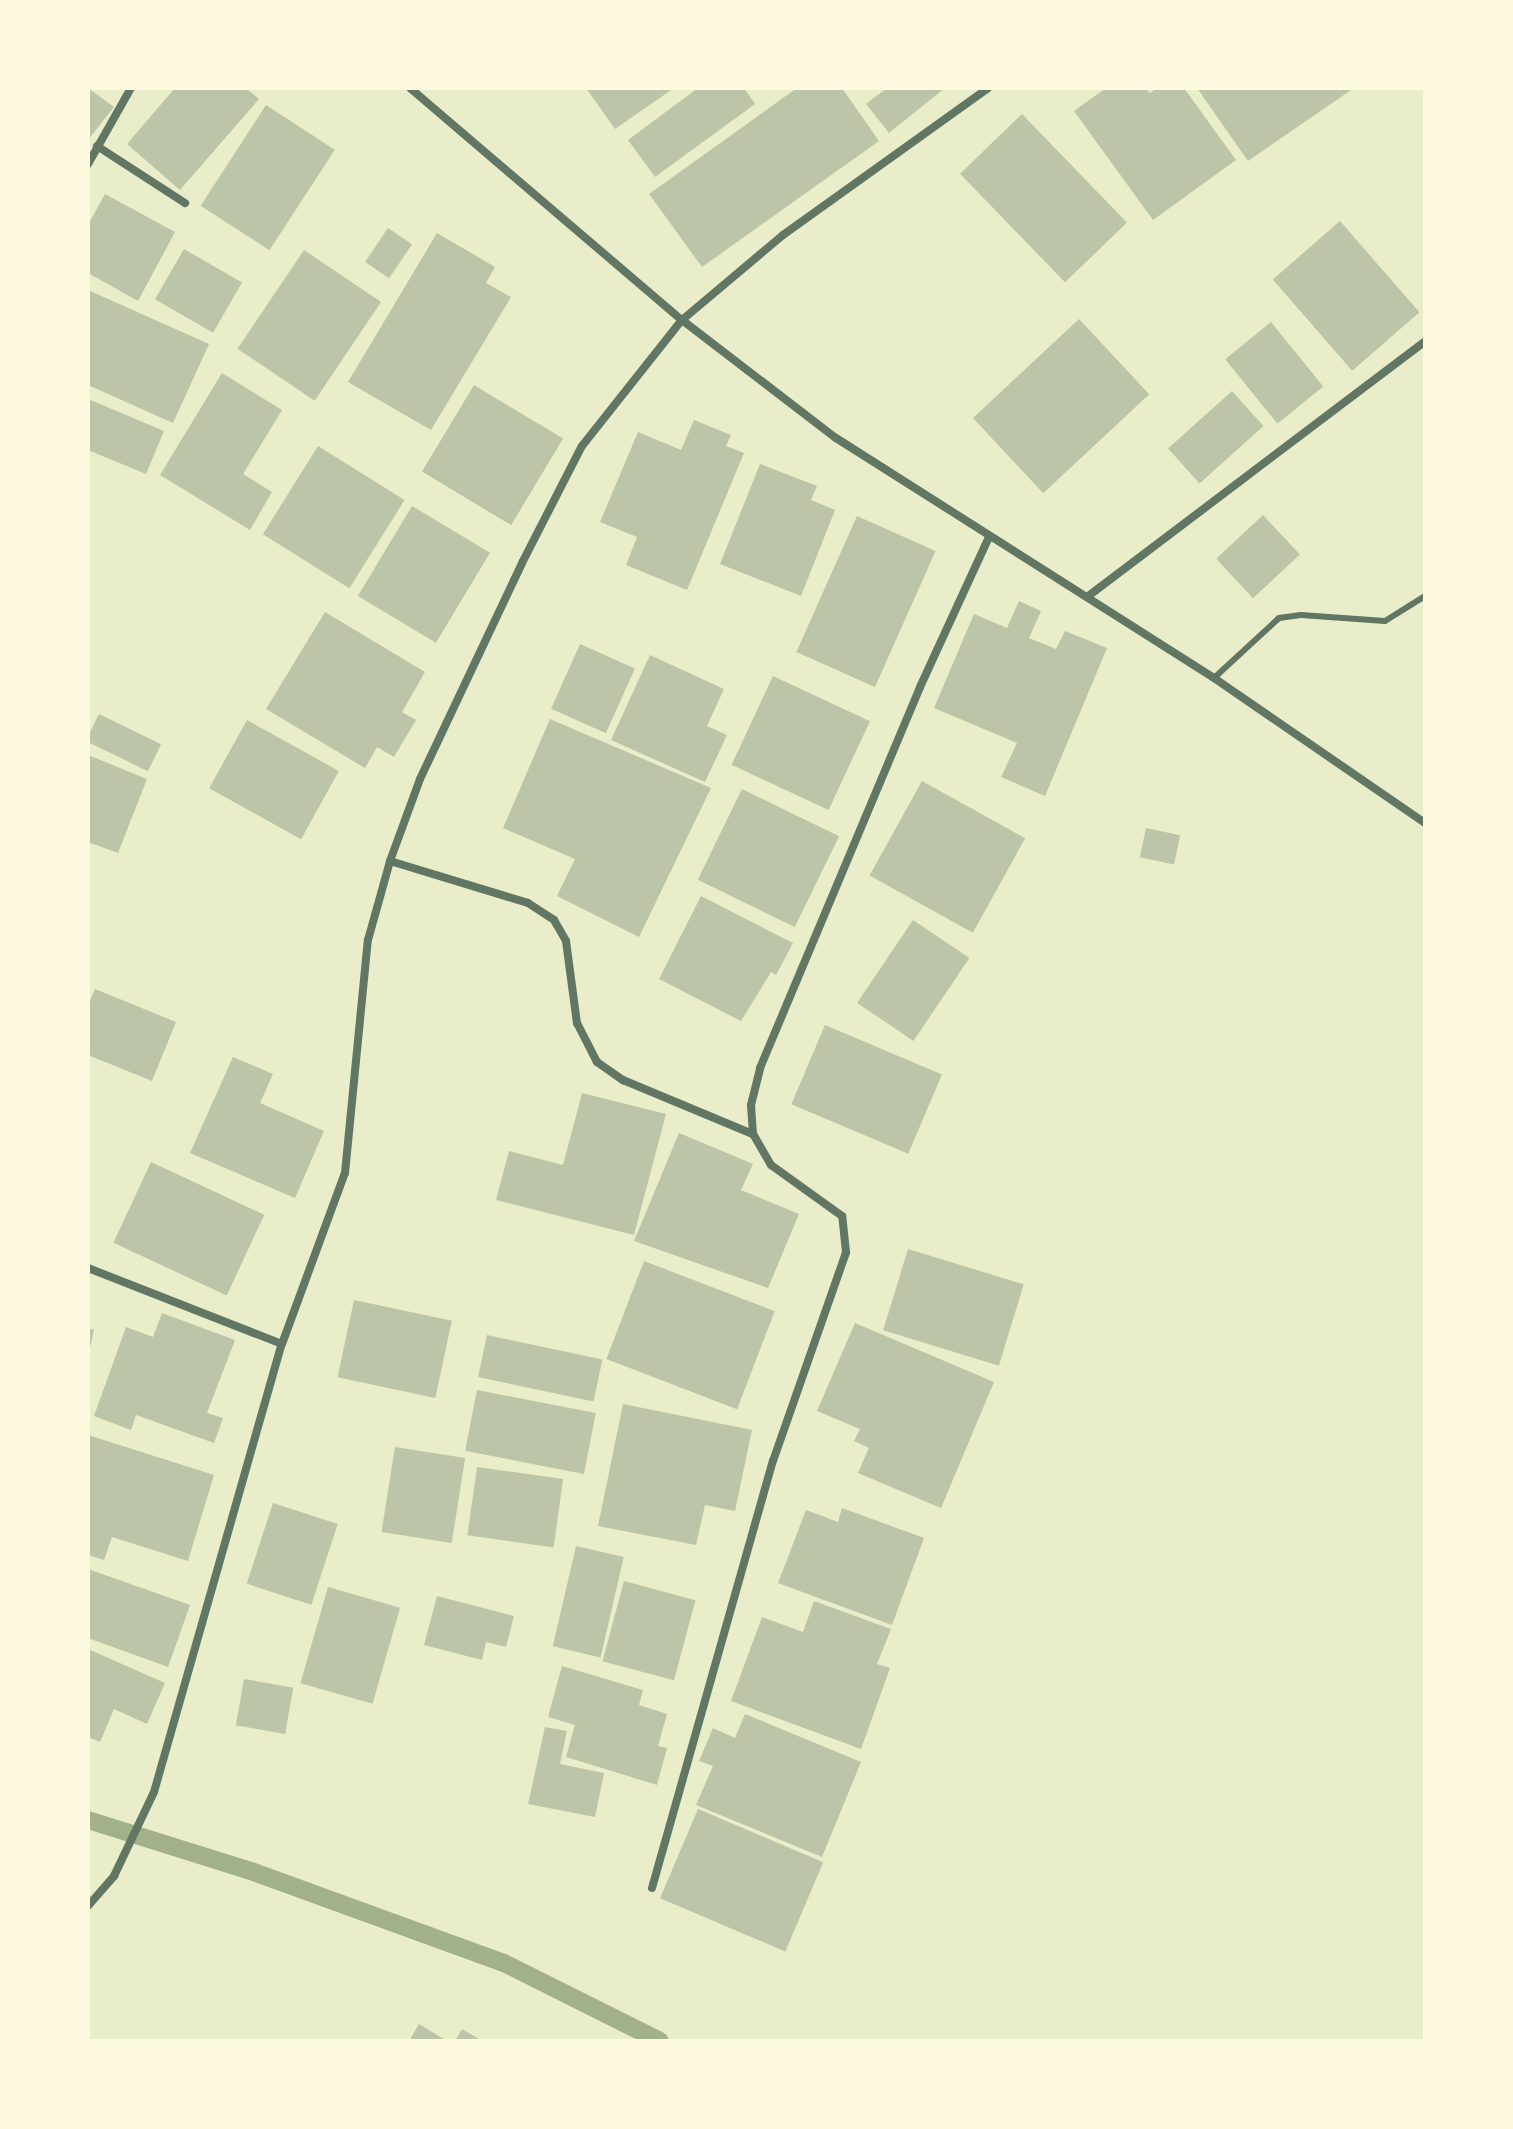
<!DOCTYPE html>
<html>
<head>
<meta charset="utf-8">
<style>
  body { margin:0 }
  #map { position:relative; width:1513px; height:2129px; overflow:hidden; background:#e9edc9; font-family:"PT Sans Narrow",sans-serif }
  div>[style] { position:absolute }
  .stream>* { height:18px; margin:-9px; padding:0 9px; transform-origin:9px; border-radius:9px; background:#a3b18a }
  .building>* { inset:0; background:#bcc5a7; transform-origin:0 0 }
  .service>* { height:6px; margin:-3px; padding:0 3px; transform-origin:3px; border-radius:3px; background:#617663 }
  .minor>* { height:8px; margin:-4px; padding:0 4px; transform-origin:4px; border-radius:4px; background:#617663 }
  span { translate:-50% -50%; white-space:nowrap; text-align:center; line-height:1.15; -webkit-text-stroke:8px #fefae0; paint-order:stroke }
  .frame { position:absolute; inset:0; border:90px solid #fefae0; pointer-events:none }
</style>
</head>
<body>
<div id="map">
  <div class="stream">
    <i style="left:88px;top:1820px;width:171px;rotate:17.4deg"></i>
    <i style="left:251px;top:1871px;width:269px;rotate:20deg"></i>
    <i style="left:504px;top:1963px;width:174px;rotate:26.6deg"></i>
  </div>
  <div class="building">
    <i style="clip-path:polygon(88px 88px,114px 107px,88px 140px)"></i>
    <i style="clip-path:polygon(175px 88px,246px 88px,259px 99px,180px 190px,127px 144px)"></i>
    <i style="clip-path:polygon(586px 88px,674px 88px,615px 129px)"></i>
    <i style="clip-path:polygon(698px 88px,744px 88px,755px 104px,655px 177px,628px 140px)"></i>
    <i style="clip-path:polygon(797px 88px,842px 88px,879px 141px,702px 267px,649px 194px)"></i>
    <i style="clip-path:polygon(887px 88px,945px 88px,889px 133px,866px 104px)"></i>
    <i style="clip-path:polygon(1106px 88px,1146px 88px,1150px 93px,1157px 88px,1184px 88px,1236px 160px,1153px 220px,1074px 111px)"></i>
    <i style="clip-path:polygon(1197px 88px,1354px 88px,1248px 161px)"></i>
    <i style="left:266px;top:105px;width:82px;height:120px;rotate:33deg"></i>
    <i style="left:1022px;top:114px;width:151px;height:86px;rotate:46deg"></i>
    <i style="clip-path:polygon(105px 194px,175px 232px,138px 301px,88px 273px,88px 225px)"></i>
    <i style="left:1340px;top:221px;width:121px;height:89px;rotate:49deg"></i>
    <i style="left:388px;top:228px;width:29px;height:41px;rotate:34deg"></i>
    <i style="clip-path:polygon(437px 233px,495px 267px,486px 283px,511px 297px,431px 430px,348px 382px)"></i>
    <i style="left:184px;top:249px;width:67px;height:58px;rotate:30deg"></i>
    <i style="left:304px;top:250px;width:93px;height:119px;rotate:34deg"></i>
    <i style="clip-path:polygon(88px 290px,209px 344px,173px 423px,88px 385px)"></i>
    <i style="left:1079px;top:319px;width:103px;height:145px;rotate:47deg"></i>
    <i style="left:1271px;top:322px;width:83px;height:59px;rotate:51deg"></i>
    <i style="clip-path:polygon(222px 373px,282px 410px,243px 474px,272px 492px,250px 530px,160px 475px)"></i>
    <i style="left:474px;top:385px;width:104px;height:101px;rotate:31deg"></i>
    <i style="left:1232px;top:391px;width:47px;height:86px;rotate:48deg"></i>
    <i style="clip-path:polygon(88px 399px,164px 431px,146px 474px,88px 450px)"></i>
    <i style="clip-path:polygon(694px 420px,731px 435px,726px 446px,744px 453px,687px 590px,626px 565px,637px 537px,600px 522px,638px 432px,681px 450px)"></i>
    <i style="left:318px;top:446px;width:102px;height:104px;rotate:32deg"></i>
    <i style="clip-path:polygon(760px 464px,817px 486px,811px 500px,835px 510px,801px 596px,720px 564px)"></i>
    <i style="left:412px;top:506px;width:91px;height:105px;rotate:31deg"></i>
    <i style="left:1263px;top:515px;width:54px;height:64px;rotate:47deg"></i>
    <i style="left:857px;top:516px;width:86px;height:149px;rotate:24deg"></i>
    <i style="clip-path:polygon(1019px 601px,1041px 611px,1029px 638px,1056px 649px,1065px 631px,1107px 648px,1045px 796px,1001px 777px,1017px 743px,934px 708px,974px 614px,1007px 628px)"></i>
    <i style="clip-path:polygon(325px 612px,425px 672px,402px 712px,416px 720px,394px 757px,377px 747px,365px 768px,266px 709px)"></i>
    <i style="left:580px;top:644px;width:60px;height:71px;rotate:24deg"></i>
    <i style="clip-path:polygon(650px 655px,724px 689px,707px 726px,727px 735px,705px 782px,611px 740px)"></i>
    <i style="left:773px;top:676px;width:107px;height:98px;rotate:25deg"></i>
    <i style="left:99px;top:714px;width:69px;height:30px;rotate:26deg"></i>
    <i style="clip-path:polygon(550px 719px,711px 788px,639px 937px,557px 896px,575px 859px,503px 828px)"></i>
    <i style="left:247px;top:720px;width:105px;height:78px;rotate:29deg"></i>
    <i style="clip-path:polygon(88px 755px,147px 779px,118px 853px,88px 842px)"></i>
    <i style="left:922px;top:781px;width:118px;height:108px;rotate:29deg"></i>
    <i style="left:742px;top:789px;width:108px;height:101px;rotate:26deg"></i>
    <i style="left:1146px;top:828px;width:35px;height:30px;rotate:12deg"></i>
    <i style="clip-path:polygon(701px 896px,793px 943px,776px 975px,771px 972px,741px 1021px,659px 979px)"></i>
    <i style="left:913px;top:920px;width:68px;height:100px;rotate:34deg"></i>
    <i style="clip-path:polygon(95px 989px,176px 1022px,152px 1081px,88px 1055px,88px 1005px)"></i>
    <i style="left:825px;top:1025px;width:127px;height:86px;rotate:23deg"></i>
    <i style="clip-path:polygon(233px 1057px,273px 1074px,260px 1103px,324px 1131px,295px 1198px,190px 1153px)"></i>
    <i style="clip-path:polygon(582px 1093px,666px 1114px,634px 1235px,496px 1200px,509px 1151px,563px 1165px)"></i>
    <i style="clip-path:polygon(679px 1133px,753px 1164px,741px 1190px,799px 1214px,768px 1288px,634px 1241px)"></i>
    <i style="left:151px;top:1162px;width:125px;height:89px;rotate:25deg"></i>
    <i style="left:908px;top:1249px;width:121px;height:85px;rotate:17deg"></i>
    <i style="left:644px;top:1261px;width:140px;height:105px;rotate:21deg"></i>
    <i style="left:354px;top:1300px;width:100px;height:79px;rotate:12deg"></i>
    <i style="clip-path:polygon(162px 1313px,235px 1340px,207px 1413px,223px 1418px,214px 1443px,136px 1415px,131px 1430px,94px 1416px,126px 1327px,153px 1337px)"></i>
    <i style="clip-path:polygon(855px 1323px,994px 1382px,941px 1508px,858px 1473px,869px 1448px,854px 1441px,860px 1429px,817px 1411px)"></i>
    <i style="clip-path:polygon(88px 1328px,94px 1330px,89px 1352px,88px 1352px)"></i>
    <i style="left:487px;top:1335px;width:118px;height:43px;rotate:12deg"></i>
    <i style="left:477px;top:1390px;width:121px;height:62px;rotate:11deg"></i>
    <i style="clip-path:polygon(623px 1404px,752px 1430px,735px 1511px,705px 1505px,696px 1545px,598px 1526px)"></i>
    <i style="clip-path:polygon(88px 1435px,214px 1475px,188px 1561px,112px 1537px,104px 1560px,88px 1555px)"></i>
    <i style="left:395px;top:1447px;width:71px;height:86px;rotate:9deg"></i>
    <i style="left:477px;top:1467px;width:87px;height:69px;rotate:8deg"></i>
    <i style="left:273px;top:1503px;width:68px;height:85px;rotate:18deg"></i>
    <i style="clip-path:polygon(842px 1508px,924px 1538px,892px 1625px,778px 1583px,806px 1510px,838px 1522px)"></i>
    <i style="left:576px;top:1546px;width:49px;height:103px;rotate:13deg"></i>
    <i style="clip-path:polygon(88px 1569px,190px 1605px,168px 1667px,88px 1638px)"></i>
    <i style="left:624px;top:1581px;width:74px;height:83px;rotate:15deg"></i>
    <i style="left:328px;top:1587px;width:75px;height:100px;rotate:16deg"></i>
    <i style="clip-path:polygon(437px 1596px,514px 1616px,506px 1647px,486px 1642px,482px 1660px,424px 1645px)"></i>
    <i style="clip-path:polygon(814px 1601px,891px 1629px,877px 1664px,890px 1668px,861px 1749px,731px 1701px,762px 1617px,803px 1632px)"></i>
    <i style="clip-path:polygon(88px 1649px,165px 1683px,147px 1724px,114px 1709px,100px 1742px,88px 1737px)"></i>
    <i style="clip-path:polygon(562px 1666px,643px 1690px,639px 1705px,667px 1714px,658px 1746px,667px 1748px,657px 1785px,566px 1757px,575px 1725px,548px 1717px)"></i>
    <i style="left:244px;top:1679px;width:50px;height:47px;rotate:10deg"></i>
    <i style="clip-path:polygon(745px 1714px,861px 1762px,822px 1857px,696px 1805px,713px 1766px,699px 1761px,713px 1728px,735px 1738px)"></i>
    <i style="clip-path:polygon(545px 1727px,567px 1731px,560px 1764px,604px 1773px,595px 1817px,528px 1804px)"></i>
    <i style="left:698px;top:1809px;width:136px;height:97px;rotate:23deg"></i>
    <i style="clip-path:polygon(419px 2024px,447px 2041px,409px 2041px)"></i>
    <i style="clip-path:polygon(462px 2029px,482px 2041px,455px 2041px)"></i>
  </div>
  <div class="service">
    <i style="left:1214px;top:678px;width:88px;rotate:-42.7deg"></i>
    <i style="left:1279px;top:618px;width:22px;rotate:-8deg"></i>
    <i style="left:1301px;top:615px;width:84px;rotate:4.1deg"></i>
    <i style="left:1385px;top:621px;width:47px;rotate:-32deg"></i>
  </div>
  <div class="minor">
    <i style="left:410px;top:88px;width:358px;rotate:40.5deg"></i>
    <i style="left:682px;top:320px;width:194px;rotate:37.5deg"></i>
    <i style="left:836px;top:438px;width:448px;rotate:32.4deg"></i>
    <i style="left:1214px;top:678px;width:256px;rotate:34.5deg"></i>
    <i style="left:97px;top:146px;width:105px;rotate:32.9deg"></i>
    <i style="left:88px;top:164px;width:87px;rotate:-60.5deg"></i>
    <i style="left:1087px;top:597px;width:424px;rotate:-37.1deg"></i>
    <i style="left:390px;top:861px;width:144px;rotate:16.9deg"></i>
    <i style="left:528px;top:903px;width:31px;rotate:33deg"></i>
    <i style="left:554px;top:920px;width:24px;rotate:60deg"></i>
    <i style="left:566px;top:941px;width:83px;rotate:82.4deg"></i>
    <i style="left:577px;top:1023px;width:44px;rotate:62.9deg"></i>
    <i style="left:597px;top:1062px;width:32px;rotate:35deg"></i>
    <i style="left:623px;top:1080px;width:141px;rotate:22.6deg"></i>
    <i style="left:88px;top:1268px;width:208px;rotate:21.4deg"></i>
    <i style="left:652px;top:1888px;width:444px;rotate:-74.2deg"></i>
    <i style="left:773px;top:1461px;width:221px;rotate:-70.7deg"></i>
    <i style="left:846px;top:1252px;width:36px;rotate:-96deg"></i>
    <i style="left:842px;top:1216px;width:87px;rotate:-144.3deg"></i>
    <i style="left:771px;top:1165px;width:36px;rotate:-120deg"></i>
    <i style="left:753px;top:1134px;width:29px;rotate:-94deg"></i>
    <i style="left:751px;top:1105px;width:38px;rotate:-76deg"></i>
    <i style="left:760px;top:1068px;width:413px;rotate:-67.2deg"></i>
    <i style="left:920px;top:687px;width:165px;rotate:-65.3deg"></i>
    <i style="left:88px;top:1906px;width:40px;rotate:-49deg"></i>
    <i style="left:114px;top:1876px;width:93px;rotate:-64.5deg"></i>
    <i style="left:154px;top:1792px;width:466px;rotate:-74.1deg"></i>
    <i style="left:282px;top:1344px;width:182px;rotate:-69.8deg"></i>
    <i style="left:345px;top:1173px;width:234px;rotate:-84.4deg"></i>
    <i style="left:368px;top:940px;width:82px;rotate:-74.4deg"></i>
    <i style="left:390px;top:861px;width:87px;rotate:-69.9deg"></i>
    <i style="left:420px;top:779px;width:239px;rotate:-64.7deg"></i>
    <i style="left:522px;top:563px;width:131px;rotate:-62.9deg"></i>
    <i style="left:582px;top:446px;width:161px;rotate:-51.6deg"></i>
    <i style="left:682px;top:320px;width:132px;rotate:-40.1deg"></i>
    <i style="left:783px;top:235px;width:252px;rotate:-35.6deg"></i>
  </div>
  <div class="frame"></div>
</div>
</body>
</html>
